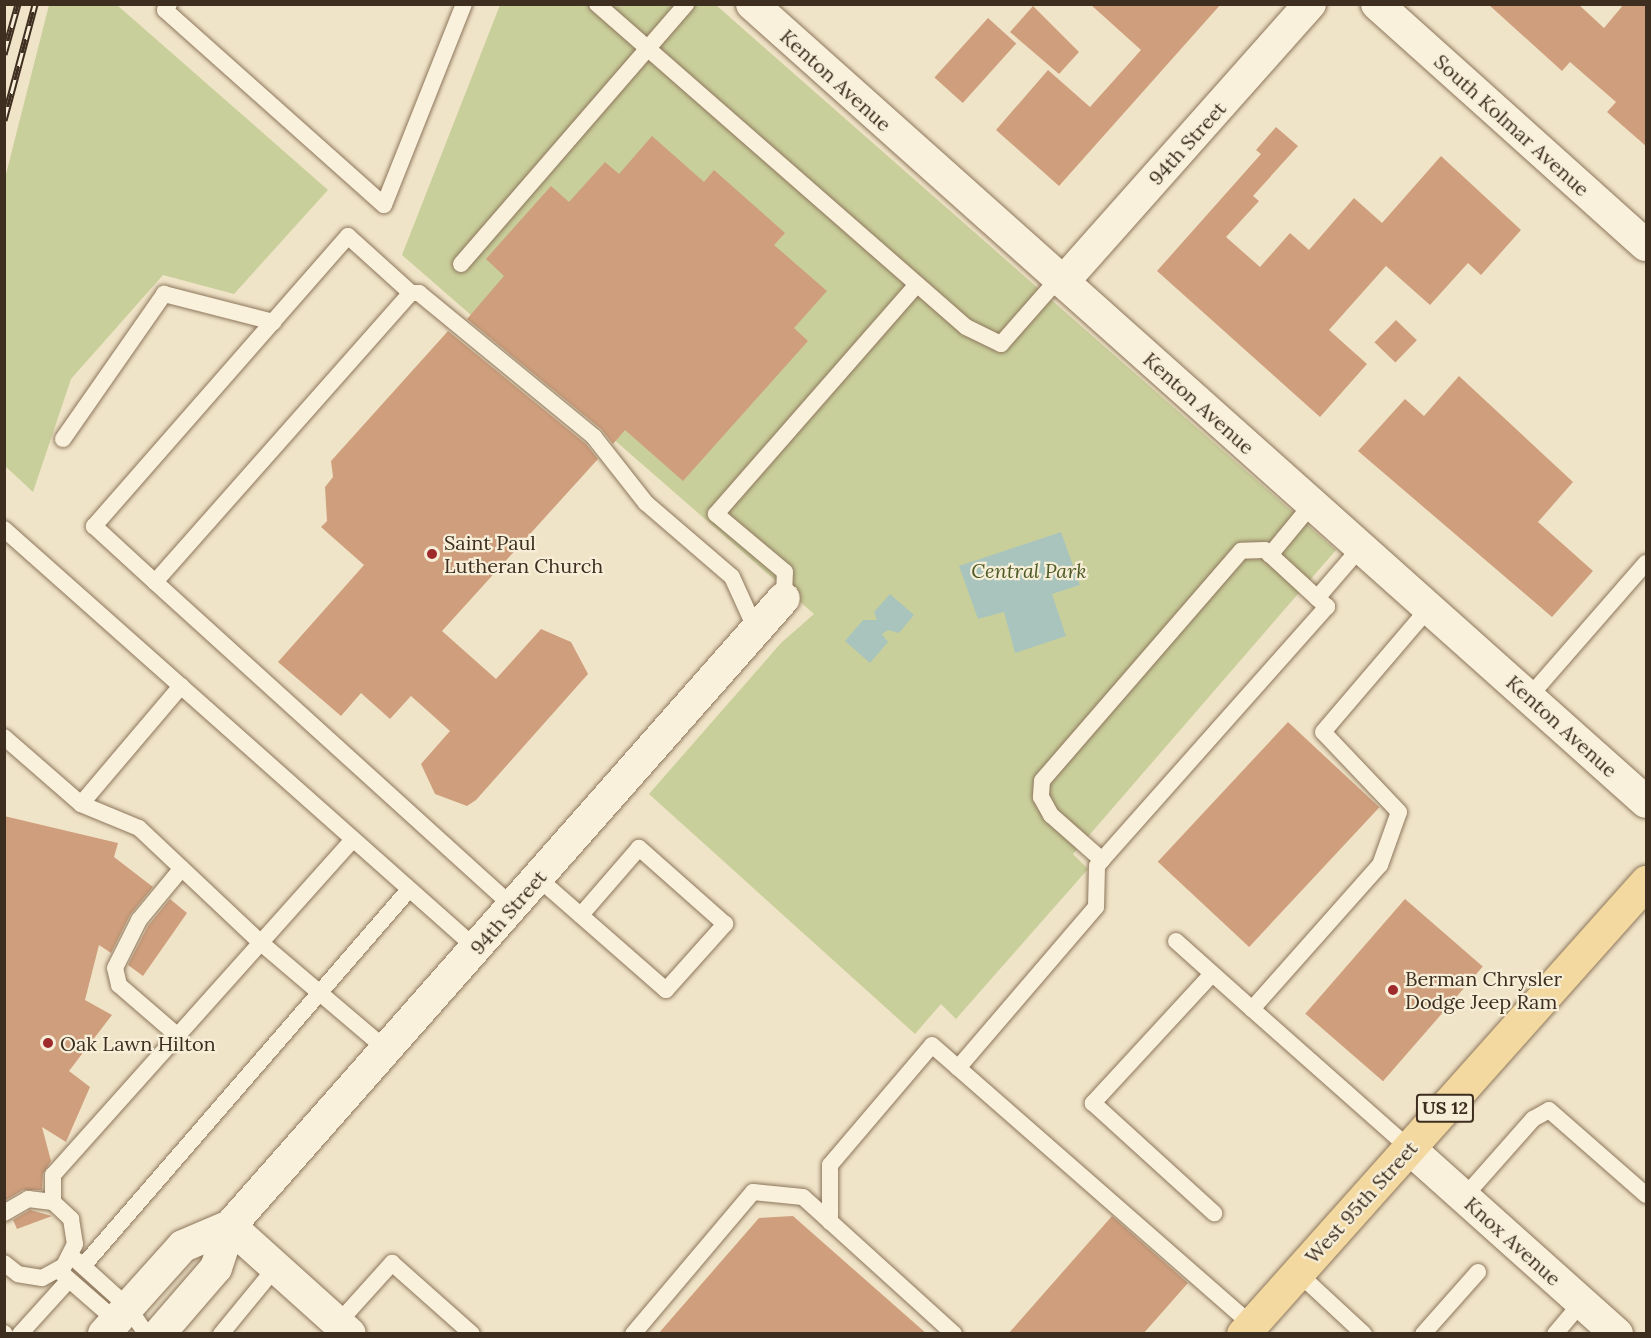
<!DOCTYPE html>
<html>
<head>
<meta charset="utf-8">
<style>
  body { margin:0 }
  #map { position:relative; width:1651px; height:1338px; overflow:hidden; background:#f0e4c8; font-family:Lora,serif }
  div>[style] { position:absolute }
  .green>* { inset:0; background:#c9cf9b }
  .water>* { inset:0; background:#a9c4bc }
  .building>* { inset:0; background:#cf9f7d; transform-origin:0 0 }
  .roads { filter:drop-shadow(0 0 2px #8d765c) drop-shadow(0 0 2px #8d765c) }
  .lane>* { height:16px; margin:-8px; padding:0 8px; transform-origin:8px; border-radius:8px; background:#faf1dc }
  .street>* { height:32px; margin:-16px; padding:0 16px; transform-origin:16px; border-radius:16px; background:#faf1dc }
  .primary>* { height:33px; margin:-16.5px; padding:0 16.5px; transform-origin:16.5px; border-radius:16.5px; background:#f3d9a0 }
  .rail>* { height:7px; margin-top:-3.5px; transform-origin:0; background:repeating-linear-gradient(90deg,#f7eed8 0 14px,#3d2e20 0 28px); box-sizing:border-box; border-block:2px solid #3d2e20 }
  .dots>* { width:16px; height:16px; translate:-50% -50%; box-sizing:border-box; border:3px solid #f7eed8; border-radius:50% }
  span { translate:-50% -50%; white-space:nowrap; text-align:center; line-height:1.15; -webkit-text-stroke:4.5px #f7eed8; paint-order:stroke }
  .shield-label span { padding:2px 4px; background:#f7eed8; border:2px solid; border-radius:4px; -webkit-text-stroke-width:0 }
  .shield-label { font-size:18px; color:#3d2e20; font-weight:700 }
  .street-label { font-size:20px; color:#3d2e20 }
  .poi-label { font-size:20px; color:#3d2e20 }
  .left { translate:0 -50%; text-align:left }
  .park-label { font-size:20px; color:#4d5a26; font-style:italic }
  .frame { position:absolute; inset:0; border:6px solid #3d2e20; pointer-events:none }
</style>
</head>
<body>
<div id="map">
  <div class="green">
    <i style="clip-path:polygon(117px 5px,328px 190px,234px 294px,163px 275px,71px 379px,33px 492px,5px 466px,5px 178px,49px 5px)"></i>
    <i style="clip-path:polygon(500px 5px,716px 5px,1336px 550px,1073px 854px,1088px 869px,956px 1019px,941px 1004px,915px 1034px,649px 794px,781px 643px,814px 614px,402px 255px)"></i>
  </div>
  <div class="water">
    <i style="clip-path:polygon(1061px 532px,1080px 585px,1052px 594px,1066px 636px,1015px 653px,1004px 612px,978px 619px,959px 566px)"></i>
    <i style="clip-path:polygon(890px 594px,914px 615px,899px 633px,888px 630px,882px 634px,888px 642px,870px 663px,845px 641px,863px 620px,877px 620px,874px 612px)"></i>
  </div>
  <div class="building">
    <i style="clip-path:polygon(1090px 4px,1221px 4px,1059px 186px,996px 130px,1048px 70px,1090px 107px,1141px 50px)"></i>
    <i style="clip-path:polygon(1488px 4px,1578px 4px,1604px 28px,1624px 4px,1647px 4px,1647px 147px,1607px 112px,1616px 102px,1570px 62px,1562px 71px)"></i>
    <i style="clip-path:polygon(1033px 6px,1079px 52px,1059px 74px,1010px 32px)"></i>
    <i style="left:988px;top:18px;width:38px;height:80px;rotate:42deg"></i>
    <i style="clip-path:polygon(1276px 127px,1298px 146px,1253px 196px,1259px 201px,1226px 237px,1260px 267px,1290px 233px,1309px 250px,1354px 198px,1382px 223px,1441px 156px,1521px 230px,1481px 275px,1468px 263px,1430px 305px,1386px 266px,1329px 330px,1367px 364px,1320px 417px,1157px 271px,1261px 154px,1256px 150px)"></i>
    <i style="clip-path:polygon(652px 136px,704px 182px,714px 170px,785px 233px,774px 245px,827px 291px,794px 328px,808px 341px,683px 481px,625px 430px,613px 444px,601px 429px,467px 319px,504px 276px,486px 259px,551px 186px,569px 202px,605px 162px,619px 174px)"></i>
    <i style="left:1396px;top:320px;width:29px;height:31px;rotate:44deg"></i>
    <i style="clip-path:polygon(448px 331px,586px 444px,598px 459px,442px 631px,496px 679px,541px 629px,571px 642px,588px 674px,476px 800px,467px 806px,435px 794px,421px 764px,450px 731px,411px 696px,390px 719px,361px 693px,341px 716px,278px 662px,364px 565px,321px 527px,327px 521px,325px 487px,333px 477px,331px 461px)"></i>
    <i style="clip-path:polygon(1459px 376px,1573px 482px,1538px 522px,1593px 571px,1552px 617px,1358px 451px,1405px 399px,1424px 416px)"></i>
    <i style="left:1288px;top:722px;width:125px;height:191px;rotate:43deg"></i>
    <i style="clip-path:polygon(4px 816px,118px 843px,114px 857px,153px 887px,130px 915px,111px 953px,99px 945px,85px 1000px,112px 1015px,69px 1071px,90px 1087px,66px 1142px,42px 1127px,51px 1161px,43px 1174px,42px 1190px,23px 1190px,6px 1200px)"></i>
    <i style="clip-path:polygon(170px 899px,187px 913px,143px 976px,128px 965px,148px 926px)"></i>
    <i style="left:1405px;top:899px;width:103px;height:152px;rotate:41deg"></i>
    <i style="clip-path:polygon(30px 1210px,52px 1216px,17px 1229px,13px 1220px)"></i>
    <i style="clip-path:polygon(793px 1216px,927px 1334px,658px 1334px,759px 1218px)"></i>
    <i style="clip-path:polygon(1112px 1216px,1188px 1283px,1143px 1334px,1008px 1334px)"></i>
  </div>
  <div class="roads">
    <div class="lane">
      <i style="left:169px;top:4px;width:7px;rotate:124deg"></i>
      <i style="left:165px;top:10px;width:293px;rotate:41.7deg"></i>
      <i style="left:384px;top:205px;width:216px;rotate:-68.3deg"></i>
      <i style="left:597px;top:4px;width:490px;rotate:41.2deg"></i>
      <i style="left:966px;top:327px;width:39px;rotate:26deg"></i>
      <i style="left:1001px;top:344px;width:88px;rotate:-48.7deg"></i>
      <i style="left:461px;top:264px;width:344px;rotate:-49.1deg"></i>
      <i style="left:411px;top:293px;width:8px"></i>
      <i style="left:419px;top:293px;width:227px;rotate:39.4deg"></i>
      <i style="left:594px;top:437px;width:84px;rotate:51.8deg"></i>
      <i style="left:646px;top:503px;width:113px;rotate:40.7deg"></i>
      <i style="left:732px;top:577px;width:58px;rotate:65.6deg"></i>
      <i style="left:63px;top:439px;width:177px;rotate:-55.1deg"></i>
      <i style="left:164px;top:294px;width:113px;rotate:14.4deg"></i>
      <i style="left:4px;top:529px;width:631px;rotate:41.6deg"></i>
      <i style="left:1270px;top:555px;width:66px;rotate:-50.5deg"></i>
      <i style="left:155px;top:582px;width:386px;rotate:-48.5deg"></i>
      <i style="left:411px;top:293px;width:85px;rotate:-137.9deg"></i>
      <i style="left:348px;top:236px;width:386px;rotate:131.2deg"></i>
      <i style="left:94px;top:526px;width:83px;rotate:42.6deg"></i>
      <i style="left:155px;top:582px;width:484px;rotate:42.2deg"></i>
      <i style="left:784px;top:598px;width:26px;rotate:-88deg"></i>
      <i style="left:785px;top:572px;width:90px;rotate:-140deg"></i>
      <i style="left:716px;top:514px;width:305px;rotate:-48.8deg"></i>
      <i style="left:1317px;top:598px;width:67px;rotate:-49.2deg"></i>
      <i style="left:1529px;top:697px;width:178px;rotate:-48.9deg"></i>
      <i style="left:4px;top:737px;width:102px;rotate:41deg"></i>
      <i style="left:81px;top:804px;width:155px;rotate:-49.7deg"></i>
      <i style="left:81px;top:804px;width:63px;rotate:22.5deg"></i>
      <i style="left:139px;top:828px;width:166px;rotate:43.3deg"></i>
      <i style="left:260px;top:942px;width:167px;rotate:40.4deg"></i>
      <i style="left:538px;top:878px;width:170px;rotate:41.2deg"></i>
      <i style="left:666px;top:990px;width:89px;rotate:-48.2deg"></i>
      <i style="left:725px;top:924px;width:115px;rotate:-138.5deg"></i>
      <i style="left:639px;top:848px;width:89px;rotate:130.9deg"></i>
      <i style="left:1176px;top:941px;width:102px;rotate:41.8deg"></i>
      <i style="left:1212px;top:974px;width:176px;rotate:132.7deg"></i>
      <i style="left:1093px;top:1103px;width:164px;rotate:42.3deg"></i>
      <i style="left:178px;top:1036px;width:78px;rotate:-139.2deg"></i>
      <i style="left:119px;top:985px;width:17px;rotate:-103deg"></i>
      <i style="left:115px;top:968px;width:54px;rotate:-63.4deg"></i>
      <i style="left:139px;top:920px;width:67px;rotate:-50.4deg"></i>
      <i style="left:958px;top:1068px;width:212px;rotate:-49.4deg"></i>
      <i style="left:1096px;top:907px;width:41px;rotate:-88.6deg"></i>
      <i style="left:1097px;top:866px;width:8px;rotate:-50deg"></i>
      <i style="left:1102px;top:860px;width:339px;rotate:-48.4deg"></i>
      <i style="left:1327px;top:607px;width:84px;rotate:-137.4deg"></i>
      <i style="left:1265px;top:550px;width:24px;rotate:178deg"></i>
      <i style="left:1241px;top:551px;width:304px;rotate:130.9deg"></i>
      <i style="left:1042px;top:781px;width:16px;rotate:94deg"></i>
      <i style="left:1041px;top:797px;width:21px;rotate:61deg"></i>
      <i style="left:1051px;top:815px;width:68px;rotate:41.4deg"></i>
      <i style="left:1409px;top:1148px;width:210px;rotate:-138.5deg"></i>
      <i style="left:1252px;top:1009px;width:193px;rotate:-48.4deg"></i>
      <i style="left:1380px;top:865px;width:56px;rotate:-70.3deg"></i>
      <i style="left:1399px;top:812px;width:110px;rotate:-133.5deg"></i>
      <i style="left:1323px;top:732px;width:163px;rotate:-49.5deg"></i>
      <i style="left:1464px;top:1197px;width:104px;rotate:-48.5deg"></i>
      <i style="left:1533px;top:1119px;width:18px;rotate:-29deg"></i>
      <i style="left:1549px;top:1110px;width:129px;rotate:41.2deg"></i>
      <i style="left:53px;top:1202px;width:27px;rotate:-90deg"></i>
      <i style="left:53px;top:1175px;width:450px;rotate:-48.2deg"></i>
      <i style="left:4px;top:1213px;width:28px;rotate:-30deg"></i>
      <i style="left:28px;top:1199px;width:25px;rotate:7deg"></i>
      <i style="left:53px;top:1202px;width:25px;rotate:43deg"></i>
      <i style="left:71px;top:1219px;width:25px;rotate:81deg"></i>
      <i style="left:75px;top:1244px;width:25px;rotate:117deg"></i>
      <i style="left:64px;top:1266px;width:25px;rotate:151deg"></i>
      <i style="left:42px;top:1278px;width:24px;rotate:-171deg"></i>
      <i style="left:18px;top:1274px;width:18px;rotate:-142deg"></i>
      <i style="left:830px;top:1222px;width:57px;rotate:-90deg"></i>
      <i style="left:830px;top:1165px;width:157px;rotate:-49.6deg"></i>
      <i style="left:932px;top:1045px;width:424px;rotate:41.2deg"></i>
      <i style="left:76px;top:1260px;width:70px;rotate:42.1deg"></i>
      <i style="left:128px;top:1307px;width:32px;rotate:56deg"></i>
      <i style="left:83px;top:1266px;width:498px;rotate:-49.1deg"></i>
      <i style="left:58px;top:1270px;width:84px;rotate:41.1deg"></i>
      <i style="left:1297px;top:1272px;width:91px;rotate:42.8deg"></i>
      <i style="left:338px;top:1323px;width:81px;rotate:-48deg"></i>
      <i style="left:392px;top:1263px;width:107px;rotate:41.6deg"></i>
      <i style="left:4px;top:1333px;width:1px;rotate:45deg"></i>
      <i style="left:20px;top:1334px;width:73px;rotate:-47.8deg"></i>
      <i style="left:221px;top:1334px;width:87px;rotate:-50.6deg"></i>
      <i style="left:633px;top:1334px;width:186px;rotate:-49.8deg"></i>
      <i style="left:753px;top:1192px;width:50px;rotate:5.7deg"></i>
      <i style="left:803px;top:1197px;width:204px;rotate:42.2deg"></i>
      <i style="left:1423px;top:1334px;width:83px;rotate:-48.4deg"></i>
      <i style="left:1555px;top:1334px;width:42px;rotate:-49.8deg"></i>
    </div>
    <div class="street">
      <i style="left:752px;top:4px;width:1198px;rotate:41.75deg"></i>
      <i style="left:1377px;top:4px;width:361px;rotate:41.9deg"></i>
      <i style="left:1063px;top:282px;width:372px;rotate:-48.4deg"></i>
      <i style="left:1409px;top:1148px;width:279px;rotate:41.8deg"></i>
      <i style="left:230px;top:1226px;width:161px;rotate:42deg"></i>
      <i style="left:104px;top:1334px;width:118px;rotate:-48.1deg"></i>
      <i style="left:183px;top:1246px;width:51px;rotate:-23.1deg"></i>
      <i style="left:159px;top:1334px;width:87px;rotate:-49.2deg"></i>
      <i style="left:216px;top:1268px;width:44px;rotate:-71.6deg"></i>
      <i style="left:230px;top:1226px;width:837px;rotate:-48.58deg"></i>
    </div>
    <div class="primary">
      <i style="left:1243px;top:1334px;width:606px;rotate:-48.28deg"></i>
    </div>
  </div>
  <div class="rail">
    <i style="left:4px;top:54px;width:52px;rotate:-74.4deg"></i>
    <i style="left:4px;top:120px;width:120px;rotate:-75deg"></i>
  </div>
  <div class="dots">
    <i style="left:432px;top:554px;background:#9e2a2b"></i>
    <i style="left:1393px;top:990px;background:#9e2a2b"></i>
    <i style="left:48px;top:1043px;background:#9e2a2b"></i>
  </div>
  <div class="shield-label">
    <span style="left:1445px;top:1108px">US 12</span>
  </div>
  <div class="street-label">
    <span style="left:836px;top:80px;rotate:42deg">Kenton Avenue</span>
    <span style="left:1512px;top:125px;rotate:42deg">South Kolmar Avenue</span>
    <span style="left:1187px;top:143px;rotate:-48deg">94th Street</span>
    <span style="left:1199px;top:403px;rotate:42deg">Kenton Avenue</span>
    <span style="left:1562px;top:726px;rotate:42deg">Kenton Avenue</span>
    <span style="left:508px;top:912px;rotate:-49deg">94th Street</span>
    <span style="left:1361px;top:1202px;rotate:-48deg">West 95th Street</span>
    <span style="left:1513px;top:1241px;rotate:42deg">Knox Avenue</span>
  </div>
  <div class="poi-label">
    <span class="left" style="left:444px;top:554px">Saint Paul<br>Lutheran Church</span>
    <span class="left" style="left:1405px;top:990px">Berman Chrysler<br>Dodge Jeep Ram</span>
    <span class="left" style="left:60px;top:1043px">Oak Lawn Hilton</span>
  </div>
  <div class="park-label">
    <span style="left:1029px;top:570px">Central Park</span>
  </div>
  <div class="frame"></div>
</div>
</body>
</html>
